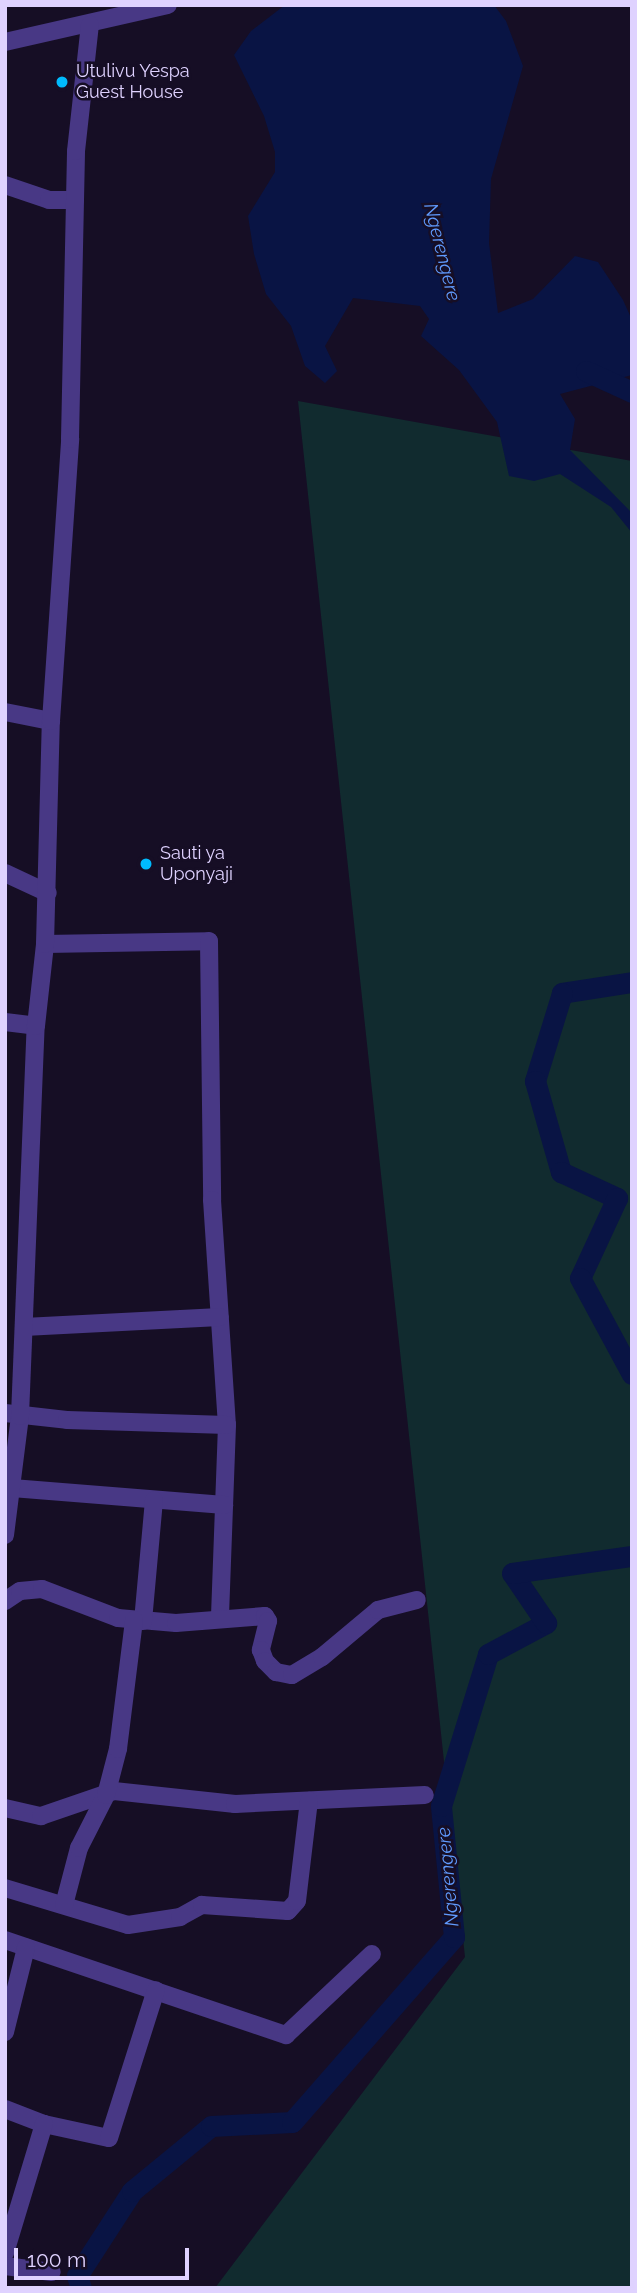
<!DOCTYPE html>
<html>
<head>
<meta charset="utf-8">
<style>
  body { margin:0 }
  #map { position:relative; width:637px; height:2293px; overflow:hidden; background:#160e25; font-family:Raleway,sans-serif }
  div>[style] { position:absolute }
  .green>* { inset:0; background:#112b2f }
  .water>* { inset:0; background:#091444 }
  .river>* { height:21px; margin:-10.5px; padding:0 10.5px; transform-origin:10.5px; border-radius:10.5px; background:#091444 }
  .minor>* { height:18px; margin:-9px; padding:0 9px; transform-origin:9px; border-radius:9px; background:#483885 }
  .dots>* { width:19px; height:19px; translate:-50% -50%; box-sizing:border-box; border:4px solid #160e25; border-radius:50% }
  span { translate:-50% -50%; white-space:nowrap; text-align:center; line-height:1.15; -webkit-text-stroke:5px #160e25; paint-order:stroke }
  .poi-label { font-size:18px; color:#dfd2ff }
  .left { translate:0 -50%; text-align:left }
  .water-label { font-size:19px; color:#609bff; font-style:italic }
  .frame { position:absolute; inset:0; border:7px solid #dfd2ff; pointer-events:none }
  .scale { position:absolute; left:14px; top:2248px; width:175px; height:32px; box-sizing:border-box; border:4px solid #dfd2ff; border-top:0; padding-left:9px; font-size:21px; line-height:24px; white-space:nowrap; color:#dfd2ff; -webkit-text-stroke:5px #160e25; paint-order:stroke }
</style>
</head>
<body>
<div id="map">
  <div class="green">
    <i style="clip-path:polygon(298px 401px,632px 461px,632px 2288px,215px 2288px,465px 1957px)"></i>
  </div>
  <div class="water">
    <i style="clip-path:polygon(285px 5px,494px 5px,506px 21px,523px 66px,491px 179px,489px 243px,498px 313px,533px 299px,575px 256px,598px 262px,623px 300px,632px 320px,632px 375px,560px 394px,575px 419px,570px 450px,630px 511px,632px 533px,611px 507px,560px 474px,534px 481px,509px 476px,497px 422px,459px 370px,421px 336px,429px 319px,420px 306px,353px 298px,325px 346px,337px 371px,325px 383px,305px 366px,291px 326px,266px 294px,254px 254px,248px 216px,275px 172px,275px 152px,264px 116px,234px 55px,251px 31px)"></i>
  </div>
  <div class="river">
    <i style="left:586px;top:371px;width:51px;rotate:24.5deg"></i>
    <i style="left:632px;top:982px;width:71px;rotate:171.1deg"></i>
    <i style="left:562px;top:993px;width:92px;rotate:107.1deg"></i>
    <i style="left:535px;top:1081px;width:95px;rotate:74.1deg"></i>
    <i style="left:561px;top:1172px;width:62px;rotate:24.9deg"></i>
    <i style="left:617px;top:1198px;width:88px;rotate:114.8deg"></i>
    <i style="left:580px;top:1278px;width:109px;rotate:61.6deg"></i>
    <i style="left:81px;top:2288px;width:13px;rotate:-108deg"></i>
    <i style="left:77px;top:2276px;width:101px;rotate:-57.1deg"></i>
    <i style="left:132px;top:2191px;width:102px;rotate:-39.4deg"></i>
    <i style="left:211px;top:2126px;width:81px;rotate:-2.8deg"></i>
    <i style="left:292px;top:2122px;width:246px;rotate:-48.8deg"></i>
    <i style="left:454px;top:1937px;width:132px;rotate:-95.7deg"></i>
    <i style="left:441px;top:1806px;width:159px;rotate:-72.8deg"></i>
    <i style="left:488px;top:1654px;width:66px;rotate:-28.1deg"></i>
    <i style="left:546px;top:1623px;width:60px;rotate:-124.2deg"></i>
    <i style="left:512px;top:1573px;width:121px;rotate:-8.1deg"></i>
  </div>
  <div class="minor">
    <i style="left:5px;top:42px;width:167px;rotate:-12.8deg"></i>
    <i style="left:5px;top:185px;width:46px;rotate:18.8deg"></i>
    <i style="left:49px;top:200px;width:26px"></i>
    <i style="left:5px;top:712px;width:47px;rotate:11.1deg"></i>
    <i style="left:5px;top:873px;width:47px;rotate:24.9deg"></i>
    <i style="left:45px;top:944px;width:164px;rotate:-1deg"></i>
    <i style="left:209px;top:941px;width:259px;rotate:89.3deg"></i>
    <i style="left:212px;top:1200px;width:225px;rotate:86.2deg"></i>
    <i style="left:227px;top:1425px;width:193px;rotate:92.1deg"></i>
    <i style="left:5px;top:1022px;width:31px;rotate:7deg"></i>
    <i style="left:24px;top:1327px;width:196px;rotate:-2.9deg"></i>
    <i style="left:5px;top:1413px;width:62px;rotate:6.4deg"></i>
    <i style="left:67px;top:1420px;width:160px;rotate:1.8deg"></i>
    <i style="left:12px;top:1488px;width:213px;rotate:4.6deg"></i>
    <i style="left:5px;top:1535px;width:120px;rotate:-82.8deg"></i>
    <i style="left:20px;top:1416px;width:390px;rotate:-87.7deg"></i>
    <i style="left:36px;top:1026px;width:82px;rotate:-83.7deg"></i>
    <i style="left:45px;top:944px;width:223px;rotate:-88.5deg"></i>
    <i style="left:51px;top:721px;width:283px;rotate:-86.1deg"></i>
    <i style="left:70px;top:439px;width:288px;rotate:-88.8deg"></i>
    <i style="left:76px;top:151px;width:127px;rotate:-83.7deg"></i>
    <i style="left:5px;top:1601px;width:18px;rotate:-34deg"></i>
    <i style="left:20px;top:1591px;width:22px;rotate:-5deg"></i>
    <i style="left:42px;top:1589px;width:81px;rotate:20.9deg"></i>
    <i style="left:118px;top:1618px;width:58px;rotate:4.9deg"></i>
    <i style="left:176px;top:1623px;width:89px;rotate:-4.5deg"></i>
    <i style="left:265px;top:1616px;width:6px;rotate:59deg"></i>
    <i style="left:268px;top:1621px;width:30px;rotate:104deg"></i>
    <i style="left:261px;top:1650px;width:12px;rotate:70deg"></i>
    <i style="left:265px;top:1661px;width:16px;rotate:45deg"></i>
    <i style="left:276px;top:1672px;width:16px;rotate:11deg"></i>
    <i style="left:292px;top:1675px;width:35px;rotate:-31deg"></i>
    <i style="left:322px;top:1657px;width:73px;rotate:-40deg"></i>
    <i style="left:378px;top:1610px;width:40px;rotate:-14.4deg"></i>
    <i style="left:143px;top:1621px;width:121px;rotate:-84.8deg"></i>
    <i style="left:5px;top:1808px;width:37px;rotate:13deg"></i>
    <i style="left:41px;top:1816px;width:77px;rotate:-18.9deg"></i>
    <i style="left:114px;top:1791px;width:122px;rotate:6.1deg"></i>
    <i style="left:235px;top:1804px;width:190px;rotate:-2.7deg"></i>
    <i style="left:5px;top:1888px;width:128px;rotate:16.7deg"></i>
    <i style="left:128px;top:1925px;width:53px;rotate:-8.7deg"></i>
    <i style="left:180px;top:1917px;width:25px;rotate:-29deg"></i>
    <i style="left:202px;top:1905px;width:86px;rotate:4deg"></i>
    <i style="left:288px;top:1911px;width:13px;rotate:-48deg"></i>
    <i style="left:297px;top:1901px;width:101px;rotate:-83.2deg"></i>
    <i style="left:64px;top:1905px;width:59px;rotate:-75.3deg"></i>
    <i style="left:79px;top:1848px;width:59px;rotate:-63deg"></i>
    <i style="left:106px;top:1795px;width:48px;rotate:-75.4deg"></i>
    <i style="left:118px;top:1749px;width:130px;rotate:-82.9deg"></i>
    <i style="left:5px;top:1940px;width:297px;rotate:18.7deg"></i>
    <i style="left:286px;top:2035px;width:118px;rotate:-43.3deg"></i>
    <i style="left:5px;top:2032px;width:87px;rotate:-76deg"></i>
    <i style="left:5px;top:2109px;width:42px;rotate:21deg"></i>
    <i style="left:44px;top:2124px;width:66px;rotate:12.2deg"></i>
    <i style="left:109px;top:2138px;width:155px;rotate:-72.4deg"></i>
    <i style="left:5px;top:2253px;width:135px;rotate:-73.2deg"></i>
    <i style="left:5px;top:2266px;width:47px;rotate:7.3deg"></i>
  </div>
  <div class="dots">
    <i style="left:62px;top:82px;background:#00bafd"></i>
    <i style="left:146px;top:864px;background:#00bafd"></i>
  </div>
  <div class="poi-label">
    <span class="left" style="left:76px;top:82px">Utulivu Yespa<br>Guest House</span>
    <span class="left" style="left:160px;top:864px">Sauti ya<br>Uponyaji</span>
  </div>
  <div class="water-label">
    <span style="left:442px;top:252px;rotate:76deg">Ngerengere</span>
    <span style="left:448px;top:1877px;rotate:-95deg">Ngerengere</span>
  </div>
  <div class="frame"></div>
  <div class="scale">100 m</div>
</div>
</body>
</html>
